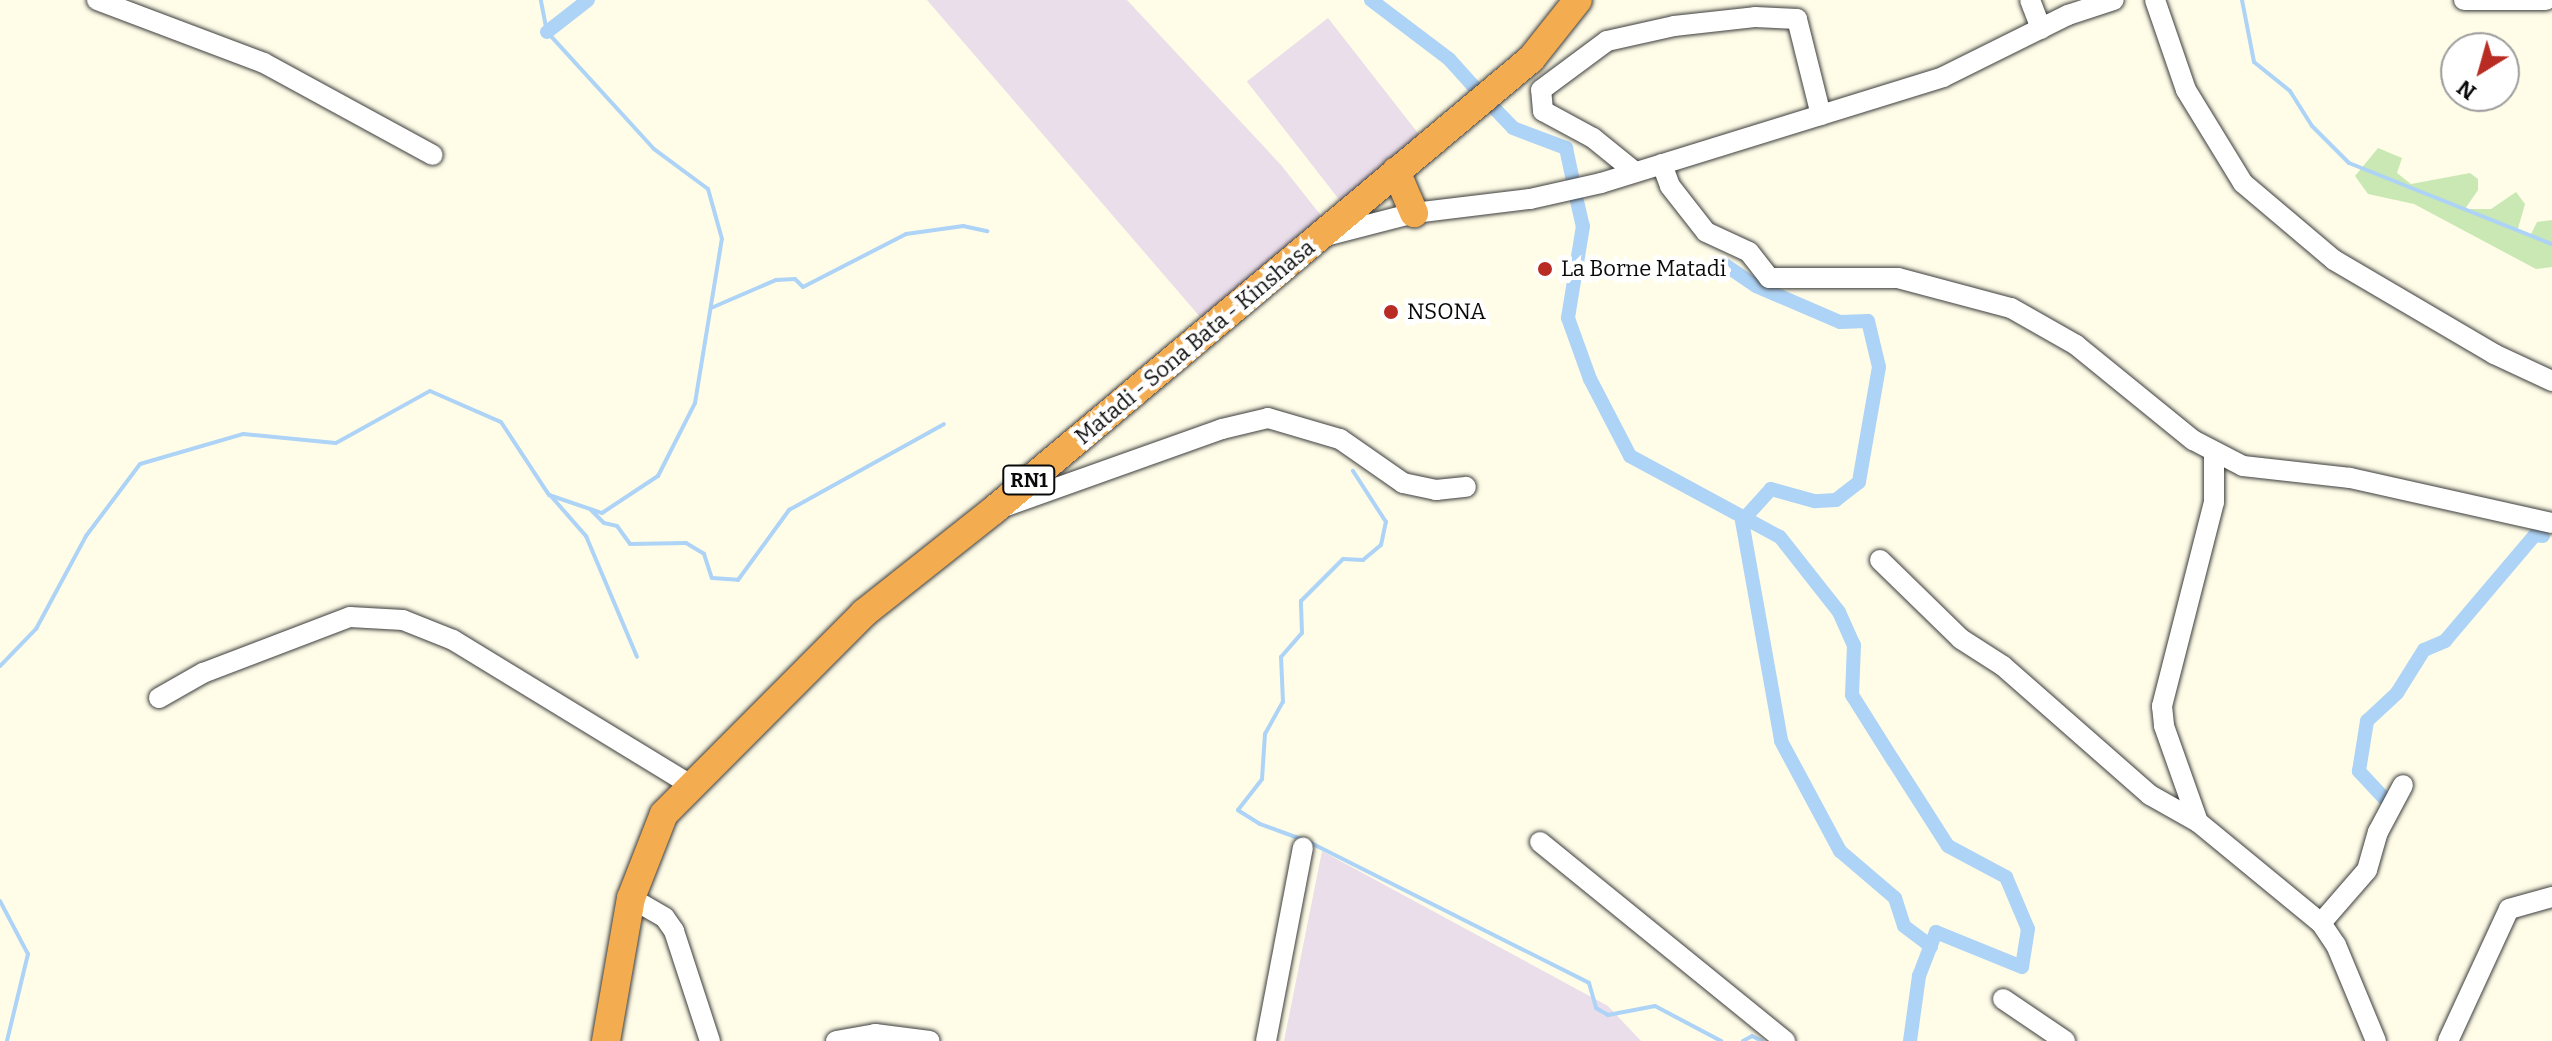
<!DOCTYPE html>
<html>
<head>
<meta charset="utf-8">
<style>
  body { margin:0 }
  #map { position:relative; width:2552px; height:1041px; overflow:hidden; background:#fffde8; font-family:Bitter,serif }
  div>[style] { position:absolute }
  .industrial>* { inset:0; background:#eadeea; transform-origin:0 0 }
  .green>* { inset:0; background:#c9e8b3 }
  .stream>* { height:4px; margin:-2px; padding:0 2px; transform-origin:2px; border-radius:2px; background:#add3f6 }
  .canal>* { height:14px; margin:-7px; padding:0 7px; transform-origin:7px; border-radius:7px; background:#add3f6 }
  .roads { filter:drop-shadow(0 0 2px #3d3d3d) drop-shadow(0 0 2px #3d3d3d) }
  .minor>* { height:20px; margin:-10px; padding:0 10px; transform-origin:10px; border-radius:10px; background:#fff }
  .highway>* { height:28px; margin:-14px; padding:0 14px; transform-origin:14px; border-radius:14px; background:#f4ac50 }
  .dots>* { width:22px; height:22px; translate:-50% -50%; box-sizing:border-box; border:4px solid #fff; border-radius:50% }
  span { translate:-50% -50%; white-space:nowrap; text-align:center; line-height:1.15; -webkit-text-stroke:8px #fff; paint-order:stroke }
  .shield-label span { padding:2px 6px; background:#fff; border:2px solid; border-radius:6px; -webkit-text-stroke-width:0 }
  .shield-label { font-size:20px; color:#0a0a0a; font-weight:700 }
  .poi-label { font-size:22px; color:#0a0a0a }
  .left { translate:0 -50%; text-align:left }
  .street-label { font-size:22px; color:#0a0a0a }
  .north { position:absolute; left:2440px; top:32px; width:80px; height:80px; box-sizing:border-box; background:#fff; border:2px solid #9d9d9d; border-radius:50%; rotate:217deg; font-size:22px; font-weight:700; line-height:32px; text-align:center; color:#0a0a0a }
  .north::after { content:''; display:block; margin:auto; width:28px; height:36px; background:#b92c24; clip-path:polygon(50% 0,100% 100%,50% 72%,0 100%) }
</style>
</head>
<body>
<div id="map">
  <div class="industrial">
    <i style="clip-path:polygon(927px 0,1127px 0,1281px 165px,1323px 218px,1201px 318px)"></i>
    <i style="left:1328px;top:18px;width:158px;height:103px;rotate:52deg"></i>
    <i style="clip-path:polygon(1322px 851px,1608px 1006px,1641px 1041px,1284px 1041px)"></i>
  </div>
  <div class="green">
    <i style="clip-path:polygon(2378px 148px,2402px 158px,2397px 173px,2411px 184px,2470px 173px,2478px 179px,2478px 190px,2465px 209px,2491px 209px,2516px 192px,2525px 204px,2517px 232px,2531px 234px,2537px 222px,2552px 220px,2552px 267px,2536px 269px,2414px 204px,2368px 194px,2355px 176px)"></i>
  </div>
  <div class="stream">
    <i style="left:2242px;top:0;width:63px;rotate:79deg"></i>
    <i style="left:2254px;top:62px;width:46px;rotate:38.9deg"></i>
    <i style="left:2290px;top:91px;width:41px;rotate:57.8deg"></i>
    <i style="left:2312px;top:126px;width:52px;rotate:45deg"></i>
    <i style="left:2349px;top:163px;width:219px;rotate:21.8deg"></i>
    <i style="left:711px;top:308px;width:71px;rotate:-23.3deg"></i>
    <i style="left:776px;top:280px;width:19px;rotate:-3deg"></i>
    <i style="left:795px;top:279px;width:11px;rotate:45deg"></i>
    <i style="left:803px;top:287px;width:116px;rotate:-27.2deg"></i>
    <i style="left:906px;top:234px;width:58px;rotate:-8deg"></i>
    <i style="left:963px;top:226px;width:25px;rotate:12deg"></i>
    <i style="left:550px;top:495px;width:55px;rotate:48.7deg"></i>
    <i style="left:586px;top:536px;width:131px;rotate:67.1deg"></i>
    <i style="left:591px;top:510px;width:18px;rotate:45deg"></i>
    <i style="left:604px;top:523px;width:13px;rotate:13deg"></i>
    <i style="left:617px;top:526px;width:22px;rotate:54deg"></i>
    <i style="left:630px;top:544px;width:56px;rotate:-1deg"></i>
    <i style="left:686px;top:543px;width:21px;rotate:31deg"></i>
    <i style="left:704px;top:554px;width:25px;rotate:72deg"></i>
    <i style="left:712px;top:578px;width:26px;rotate:4deg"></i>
    <i style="left:738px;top:580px;width:87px;rotate:-53.9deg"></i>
    <i style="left:789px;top:510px;width:177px;rotate:-29deg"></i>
    <i style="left:0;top:666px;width:52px;rotate:-45.8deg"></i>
    <i style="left:36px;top:629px;width:106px;rotate:-61.7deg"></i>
    <i style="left:86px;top:536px;width:90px;rotate:-53.1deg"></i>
    <i style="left:140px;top:464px;width:107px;rotate:-16.2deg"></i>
    <i style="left:243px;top:434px;width:93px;rotate:5.5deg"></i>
    <i style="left:336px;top:443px;width:107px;rotate:-29deg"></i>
    <i style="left:430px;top:391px;width:77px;rotate:23.6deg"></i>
    <i style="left:501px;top:422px;width:87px;rotate:56.7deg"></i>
    <i style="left:549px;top:495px;width:56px;rotate:18.8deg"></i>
    <i style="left:602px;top:513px;width:67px;rotate:-33.5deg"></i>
    <i style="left:658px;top:476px;width:82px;rotate:-63.1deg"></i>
    <i style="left:695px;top:403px;width:166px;rotate:-80.7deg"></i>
    <i style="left:722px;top:239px;width:52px;rotate:-105.6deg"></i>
    <i style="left:708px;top:189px;width:67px;rotate:-143.5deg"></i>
    <i style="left:654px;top:149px;width:159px;rotate:-132.4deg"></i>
    <i style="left:547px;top:32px;width:33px;rotate:-101deg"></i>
    <i style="left:1301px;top:839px;width:44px;rotate:-159.9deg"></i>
    <i style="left:1260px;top:824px;width:26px;rotate:-148deg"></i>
    <i style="left:1238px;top:810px;width:39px;rotate:-52deg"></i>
    <i style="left:1262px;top:779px;width:45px;rotate:-86.2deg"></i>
    <i style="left:1265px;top:734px;width:37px;rotate:-61deg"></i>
    <i style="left:1283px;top:702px;width:45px;rotate:-92.5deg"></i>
    <i style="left:1281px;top:657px;width:32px;rotate:-49deg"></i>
    <i style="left:1302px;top:633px;width:32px;rotate:-92deg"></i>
    <i style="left:1301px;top:601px;width:59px;rotate:-45deg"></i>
    <i style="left:1343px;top:559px;width:20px;rotate:3deg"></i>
    <i style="left:1363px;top:560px;width:23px;rotate:-40deg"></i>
    <i style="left:1381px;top:545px;width:24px;rotate:-78deg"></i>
    <i style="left:1386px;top:522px;width:61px;rotate:-122.9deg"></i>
    <i style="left:1309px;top:842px;width:313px;rotate:26.7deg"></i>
    <i style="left:1589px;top:983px;width:26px;rotate:74deg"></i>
    <i style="left:1596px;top:1008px;width:14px;rotate:30deg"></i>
    <i style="left:1608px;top:1015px;width:48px;rotate:-10.8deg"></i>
    <i style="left:1655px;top:1006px;width:75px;rotate:27.9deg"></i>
    <i style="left:0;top:901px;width:60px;rotate:62.2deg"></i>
    <i style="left:28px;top:954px;width:89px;rotate:103.6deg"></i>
    <i style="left:1743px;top:1041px;width:10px;rotate:-29deg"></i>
    <i style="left:1752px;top:1036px;width:11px;rotate:27deg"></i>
  </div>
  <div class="canal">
    <i style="left:1371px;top:0;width:98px;rotate:37.1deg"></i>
    <i style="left:1449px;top:59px;width:39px;rotate:48deg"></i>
    <i style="left:547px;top:32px;width:52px;rotate:-38deg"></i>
    <i style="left:1493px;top:107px;width:29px;rotate:46deg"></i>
    <i style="left:1513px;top:128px;width:57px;rotate:20.7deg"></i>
    <i style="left:1566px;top:148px;width:30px;rotate:78deg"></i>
    <i style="left:1577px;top:201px;width:26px;rotate:77deg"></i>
    <i style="left:1583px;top:226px;width:93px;rotate:99.3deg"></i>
    <i style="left:1568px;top:318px;width:65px;rotate:70.2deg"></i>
    <i style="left:1590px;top:379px;width:87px;rotate:62.5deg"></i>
    <i style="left:1630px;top:456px;width:170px;rotate:28.4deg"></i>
    <i style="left:1780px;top:537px;width:95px;rotate:51.8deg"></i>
    <i style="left:1839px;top:612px;width:36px;rotate:66deg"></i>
    <i style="left:1854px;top:645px;width:50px;rotate:92.3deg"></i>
    <i style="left:1852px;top:695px;width:77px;rotate:57.8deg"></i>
    <i style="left:1893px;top:760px;width:102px;rotate:57.4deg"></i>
    <i style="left:1948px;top:846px;width:66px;rotate:28.1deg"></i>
    <i style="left:2006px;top:877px;width:56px;rotate:67.1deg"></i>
    <i style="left:2028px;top:929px;width:38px;rotate:99deg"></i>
    <i style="left:2022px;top:967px;width:93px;rotate:-157.9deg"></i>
    <i style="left:1936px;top:932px;width:47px;rotate:111.1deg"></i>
    <i style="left:1919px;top:976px;width:66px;rotate:97.9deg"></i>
    <i style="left:1725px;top:265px;width:37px;rotate:34deg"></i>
    <i style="left:1756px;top:286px;width:91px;rotate:23.2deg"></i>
    <i style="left:1840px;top:322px;width:28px;rotate:-2deg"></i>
    <i style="left:1868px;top:321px;width:47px;rotate:76.6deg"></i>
    <i style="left:1879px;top:367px;width:117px;rotate:99.9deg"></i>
    <i style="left:1859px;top:482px;width:29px;rotate:142deg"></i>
    <i style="left:1836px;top:500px;width:22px;rotate:177deg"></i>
    <i style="left:1814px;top:501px;width:45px;rotate:-164.4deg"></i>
    <i style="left:1771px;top:489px;width:43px;rotate:132.2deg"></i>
    <i style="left:1742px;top:521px;width:223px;rotate:79.9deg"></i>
    <i style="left:1781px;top:741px;width:125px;rotate:61.8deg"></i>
    <i style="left:1840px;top:851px;width:72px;rotate:40.5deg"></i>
    <i style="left:1895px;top:898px;width:29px;rotate:72deg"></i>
    <i style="left:1904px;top:926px;width:34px;rotate:37deg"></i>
    <i style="left:2384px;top:798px;width:37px;rotate:-133deg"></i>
    <i style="left:2359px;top:771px;width:51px;rotate:-80.9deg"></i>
    <i style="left:2367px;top:721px;width:41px;rotate:-43deg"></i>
    <i style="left:2397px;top:693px;width:51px;rotate:-57.9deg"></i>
    <i style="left:2424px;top:650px;width:23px;rotate:-23deg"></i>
    <i style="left:2445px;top:641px;width:139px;rotate:-49.7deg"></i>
    <i style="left:2535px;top:535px;width:8px;rotate:7deg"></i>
  </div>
  <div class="roads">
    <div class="minor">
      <i style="left:97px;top:0;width:178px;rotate:20.7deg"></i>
      <i style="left:264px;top:63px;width:192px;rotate:28.6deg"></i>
      <i style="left:2030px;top:0;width:31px;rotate:69deg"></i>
      <i style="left:2155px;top:0;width:95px;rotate:71deg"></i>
      <i style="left:2186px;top:90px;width:109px;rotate:58.5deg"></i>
      <i style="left:2243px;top:183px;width:119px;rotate:40.2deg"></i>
      <i style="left:2334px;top:260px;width:186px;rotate:30.4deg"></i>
      <i style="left:2494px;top:354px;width:64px;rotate:25deg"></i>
      <i style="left:2464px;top:0;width:82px"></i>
      <i style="left:1662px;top:164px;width:23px;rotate:70deg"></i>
      <i style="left:1670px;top:186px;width:58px;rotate:52deg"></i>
      <i style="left:1706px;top:232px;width:47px;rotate:24.9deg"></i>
      <i style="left:1749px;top:252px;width:33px;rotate:52deg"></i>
      <i style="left:1769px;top:278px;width:129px"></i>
      <i style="left:1898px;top:278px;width:117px;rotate:14.9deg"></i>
      <i style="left:2011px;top:308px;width:75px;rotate:29.6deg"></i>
      <i style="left:2076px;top:345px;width:151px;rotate:39.1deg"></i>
      <i style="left:2193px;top:440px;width:56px;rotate:27.5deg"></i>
      <i style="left:2243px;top:466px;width:108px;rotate:6.4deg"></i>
      <i style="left:2350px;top:478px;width:207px;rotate:12.6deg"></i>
      <i style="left:1635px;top:172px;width:54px;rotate:-141deg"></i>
      <i style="left:1593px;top:138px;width:57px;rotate:-151.6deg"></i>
      <i style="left:1543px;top:111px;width:21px;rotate:-95deg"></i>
      <i style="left:1541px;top:90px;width:82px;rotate:-36.6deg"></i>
      <i style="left:1607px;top:41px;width:69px;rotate:-12.6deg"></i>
      <i style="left:1674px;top:26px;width:81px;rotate:-6.3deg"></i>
      <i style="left:1755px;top:17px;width:42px;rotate:2.7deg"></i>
      <i style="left:1797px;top:19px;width:99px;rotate:76deg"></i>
      <i style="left:1325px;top:236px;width:92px;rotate:-14.5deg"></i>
      <i style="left:1414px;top:213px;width:117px;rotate:-6.9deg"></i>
      <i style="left:1530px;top:199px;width:73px;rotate:-12.7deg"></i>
      <i style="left:1601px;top:183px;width:358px;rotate:-17.2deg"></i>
      <i style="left:1943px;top:77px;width:140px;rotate:-26.4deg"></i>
      <i style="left:2068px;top:15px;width:48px;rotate:-18.1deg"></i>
      <i style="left:2214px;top:454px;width:48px;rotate:90deg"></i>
      <i style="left:2214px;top:502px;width:211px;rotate:104.3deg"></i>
      <i style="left:2162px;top:706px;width:20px;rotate:84deg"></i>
      <i style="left:2164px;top:726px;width:102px;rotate:70.5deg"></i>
      <i style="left:2198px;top:822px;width:159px;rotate:39.4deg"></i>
      <i style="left:2321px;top:923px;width:27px;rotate:56deg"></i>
      <i style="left:2336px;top:945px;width:104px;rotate:67.4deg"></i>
      <i style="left:1006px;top:506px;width:229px;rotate:-19.6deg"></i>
      <i style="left:1222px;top:429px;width:47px;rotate:-13.4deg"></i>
      <i style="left:1268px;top:418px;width:75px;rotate:16.3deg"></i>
      <i style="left:1340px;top:439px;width:77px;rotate:34.9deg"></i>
      <i style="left:1403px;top:483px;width:34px;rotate:12deg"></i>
      <i style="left:1436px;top:490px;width:30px;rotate:-6deg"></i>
      <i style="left:1880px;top:560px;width:113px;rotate:44.3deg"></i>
      <i style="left:1961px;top:639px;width:50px;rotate:32.7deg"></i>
      <i style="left:2003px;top:666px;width:196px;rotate:41.3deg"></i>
      <i style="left:2150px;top:795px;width:55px;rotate:29.4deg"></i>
      <i style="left:159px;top:698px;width:51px;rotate:-29.6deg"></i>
      <i style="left:203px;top:673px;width:157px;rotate:-20.9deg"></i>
      <i style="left:350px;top:617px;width:53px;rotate:3.2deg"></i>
      <i style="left:403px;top:620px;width:54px;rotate:21.8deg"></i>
      <i style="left:453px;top:640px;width:279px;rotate:31.4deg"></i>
      <i style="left:1540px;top:842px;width:316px;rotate:39.1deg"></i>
      <i style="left:631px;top:898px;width:39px;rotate:30deg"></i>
      <i style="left:665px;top:918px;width:16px;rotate:55deg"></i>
      <i style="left:674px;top:931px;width:116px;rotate:71.9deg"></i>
      <i style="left:2321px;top:923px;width:70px;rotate:-49deg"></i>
      <i style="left:2367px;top:870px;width:40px;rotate:-74deg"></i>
      <i style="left:2378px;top:832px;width:53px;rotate:-62deg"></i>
      <i style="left:2003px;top:999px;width:75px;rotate:34.1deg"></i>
      <i style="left:836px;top:1041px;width:40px;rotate:-10deg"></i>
      <i style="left:875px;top:1034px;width:55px;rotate:7.3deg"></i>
      <i style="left:1266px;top:1041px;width:197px;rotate:-79.2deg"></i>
      <i style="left:2448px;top:1041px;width:145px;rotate:-65.2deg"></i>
      <i style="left:2509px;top:909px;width:45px;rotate:-15.6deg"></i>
    </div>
    <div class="highway">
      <i style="left:1396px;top:171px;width:46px;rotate:66.8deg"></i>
      <i style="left:606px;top:1041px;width:145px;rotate:-80.1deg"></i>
      <i style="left:631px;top:898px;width:90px;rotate:-68.6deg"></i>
      <i style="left:664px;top:814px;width:284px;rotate:-45.1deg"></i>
      <i style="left:864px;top:613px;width:166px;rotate:-38.4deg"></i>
      <i style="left:994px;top:510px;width:701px;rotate:-40.03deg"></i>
      <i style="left:1531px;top:59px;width:75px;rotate:-51.5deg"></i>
    </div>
  </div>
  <div class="dots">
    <i style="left:1545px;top:269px;background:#b92c24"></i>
    <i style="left:1391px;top:312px;background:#b92c24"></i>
  </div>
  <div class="shield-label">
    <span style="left:1029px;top:480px">RN1</span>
  </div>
  <div class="poi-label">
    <span class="left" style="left:1561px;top:269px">La Borne Matadi</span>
    <span class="left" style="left:1407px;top:312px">NSONA</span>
  </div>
  <div class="street-label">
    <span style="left:1195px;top:342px;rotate:-40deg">Matadi - Sona Bata - Kinshasa</span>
  </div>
  <div class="north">N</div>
</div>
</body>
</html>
